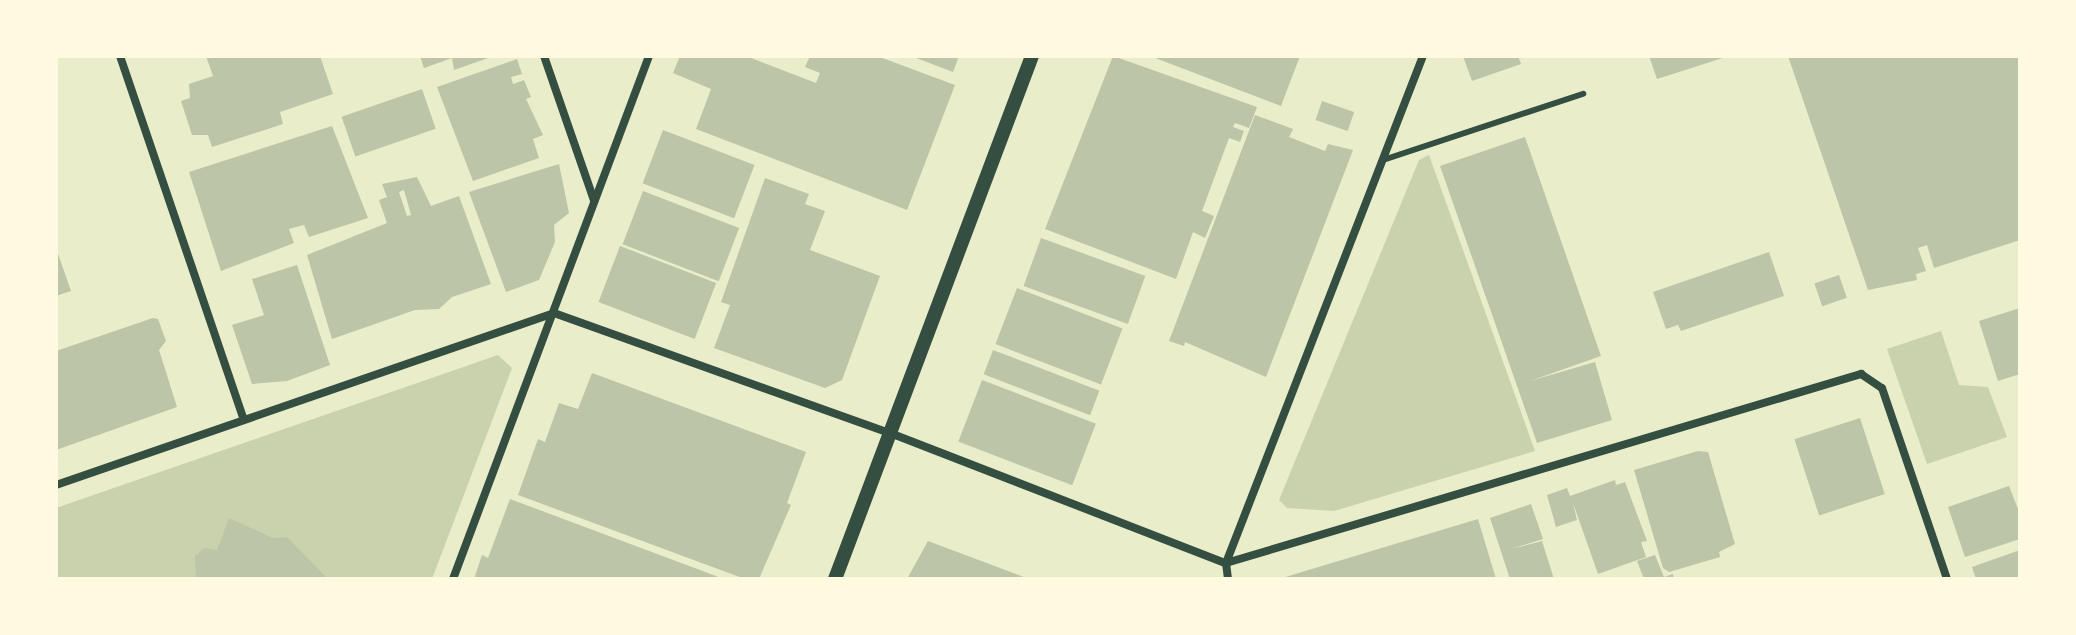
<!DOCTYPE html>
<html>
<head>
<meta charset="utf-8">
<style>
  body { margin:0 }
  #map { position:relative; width:2076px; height:635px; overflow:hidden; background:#e9edc9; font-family:Quicksand,sans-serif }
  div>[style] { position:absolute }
  .green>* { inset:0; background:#cad2ad }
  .building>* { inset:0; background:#bcc5a7; transform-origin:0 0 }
  .service>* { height:6px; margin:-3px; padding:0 3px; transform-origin:3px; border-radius:3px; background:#344e41 }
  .minor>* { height:8px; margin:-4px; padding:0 4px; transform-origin:4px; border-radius:4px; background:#344e41 }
  .tertiary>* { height:14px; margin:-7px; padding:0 7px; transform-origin:7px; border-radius:7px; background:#344e41 }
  span { translate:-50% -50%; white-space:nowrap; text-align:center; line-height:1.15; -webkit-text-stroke:8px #fefae0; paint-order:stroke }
  .frame { position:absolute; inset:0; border:58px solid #fefae0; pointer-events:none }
</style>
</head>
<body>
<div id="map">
  <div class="green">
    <i style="clip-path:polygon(1429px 155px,1535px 451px,1334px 511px,1287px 508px,1279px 500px,1419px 160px)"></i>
    <i style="clip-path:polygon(1941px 331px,1959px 385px,1988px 387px,2007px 437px,1927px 464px,1887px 349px)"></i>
    <i style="clip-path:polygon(498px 355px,512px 368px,432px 579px,56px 579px,56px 508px)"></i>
  </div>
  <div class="building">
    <i style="clip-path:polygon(206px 56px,320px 56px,333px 94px,280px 112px,283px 124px,212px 147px,208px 135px,192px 135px,181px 101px,190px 98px,189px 84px,213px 76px)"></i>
    <i style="clip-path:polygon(420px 56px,494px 56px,454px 70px,452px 58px,424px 68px)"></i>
    <i style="clip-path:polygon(680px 56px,746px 56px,816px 83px,820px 73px,805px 67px,810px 56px,877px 56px,955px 85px,907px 210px,696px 129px,711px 89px,673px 73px)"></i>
    <i style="clip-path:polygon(911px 56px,959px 56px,953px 72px)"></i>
    <i style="clip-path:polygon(1113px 56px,1257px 107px,1249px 128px,1235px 123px,1233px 127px,1244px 131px,1240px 142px,1229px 138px,1202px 211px,1214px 216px,1205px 238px,1193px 232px,1176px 279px,1045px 229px)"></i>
    <i style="clip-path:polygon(1150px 56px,1300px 56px,1281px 106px)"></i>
    <i style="clip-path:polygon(1463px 56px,1518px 56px,1521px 64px,1472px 81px)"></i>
    <i style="clip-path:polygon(1649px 56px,1725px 56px,1726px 57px,1657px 79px)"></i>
    <i style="clip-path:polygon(1788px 56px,2020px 56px,2020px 240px,1934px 268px,1927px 245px,1918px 248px,1926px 271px,1916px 274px,1917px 280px,1868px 290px)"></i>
    <i style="clip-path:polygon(517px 59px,522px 74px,511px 77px,513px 84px,524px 80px,531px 97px,526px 99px,543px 135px,533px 139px,539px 158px,473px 181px,437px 87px)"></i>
    <i style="left:422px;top:89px;width:42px;height:85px;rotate:71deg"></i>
    <i style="left:1322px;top:101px;width:34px;height:20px;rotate:19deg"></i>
    <i style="clip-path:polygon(1255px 115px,1293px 129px,1289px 137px,1325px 151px,1328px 144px,1353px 150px,1266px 377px,1185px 342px,1184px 346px,1169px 341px)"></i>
    <i style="clip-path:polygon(332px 126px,368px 218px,309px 237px,304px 225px,289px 229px,294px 243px,221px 271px,189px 172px)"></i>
    <i style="left:663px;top:130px;width:98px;height:57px;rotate:21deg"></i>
    <i style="clip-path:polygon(1525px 137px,1601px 356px,1530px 381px,1595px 362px,1612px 420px,1537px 443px,1440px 166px)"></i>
    <i style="clip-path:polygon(559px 164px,569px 213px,554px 225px,555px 242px,539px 280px,506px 292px,469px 192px)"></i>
    <i style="clip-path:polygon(evenodd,417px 177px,431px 206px,459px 196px,491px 284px,452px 297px,439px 309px,415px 310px,332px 339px,307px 255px,387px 223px,379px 200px,387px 197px,382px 184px,417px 177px,404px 190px,411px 215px,407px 216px,399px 192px,404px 190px)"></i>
    <i style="clip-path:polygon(765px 178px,809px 194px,805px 204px,825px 211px,810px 250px,880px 276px,842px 380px,825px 388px,714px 348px,730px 305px,721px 302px)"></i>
    <i style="left:643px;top:191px;width:103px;height:57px;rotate:21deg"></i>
    <i style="left:1041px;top:238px;width:111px;height:51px;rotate:20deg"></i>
    <i style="left:620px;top:246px;width:103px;height:60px;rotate:21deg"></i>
    <i style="clip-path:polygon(56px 248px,71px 291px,56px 296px)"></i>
    <i style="clip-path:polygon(1769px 252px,1784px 296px,1681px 331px,1678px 325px,1666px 329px,1653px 292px)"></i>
    <i style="clip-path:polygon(297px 265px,330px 365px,287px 381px,252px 384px,232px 325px,264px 315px,252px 279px)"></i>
    <i style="left:1839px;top:275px;width:24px;height:26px;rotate:71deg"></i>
    <i style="left:1017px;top:288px;width:113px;height:60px;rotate:21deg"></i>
    <i style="clip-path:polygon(2020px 308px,2020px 374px,1998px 381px,1979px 321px)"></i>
    <i style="clip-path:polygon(153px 318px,158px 319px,166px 341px,159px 350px,177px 407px,56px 450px,56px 351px)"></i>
    <i style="left:993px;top:350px;width:114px;height:26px;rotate:21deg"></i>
    <i style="clip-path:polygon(592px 373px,806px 452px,787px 503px,791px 505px,759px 579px,745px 579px,518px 495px,538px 439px,545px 442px,559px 403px,578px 409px)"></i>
    <i style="left:982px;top:380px;width:122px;height:66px;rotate:21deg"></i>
    <i style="left:1860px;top:418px;width:80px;height:69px;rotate:72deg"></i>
    <i style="clip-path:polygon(1698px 451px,1708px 452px,1735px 544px,1719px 552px,1720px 557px,1669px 572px,1663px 568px,1634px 470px)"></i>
    <i style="clip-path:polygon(1615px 480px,1616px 485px,1625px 482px,1647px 541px,1641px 542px,1646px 557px,1598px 574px,1573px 503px,1577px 520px,1556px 527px,1547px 495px,1567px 488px,1570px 496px)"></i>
    <i style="clip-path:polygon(2009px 486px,2020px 514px,2020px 539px,1965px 557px,1948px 507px)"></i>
    <i style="clip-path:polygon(510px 499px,724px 579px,474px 579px,482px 555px,488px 558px)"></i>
    <i style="clip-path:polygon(1531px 504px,1543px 539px,1511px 549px,1542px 541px,1554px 579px,1510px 579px,1490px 518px)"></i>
    <i style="clip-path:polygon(229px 518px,273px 538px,287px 537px,328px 579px,196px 579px,195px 556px,204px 548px,217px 550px)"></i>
    <i style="clip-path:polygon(1478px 519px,1496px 579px,1283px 579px,1282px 578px)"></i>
    <i style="clip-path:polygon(928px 541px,1029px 579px,907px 579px)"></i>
    <i style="clip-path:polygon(2020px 550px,2020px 579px,1976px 579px,1972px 567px)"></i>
    <i style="clip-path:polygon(1655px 555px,1664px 577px,1673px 574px,1674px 579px,1644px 579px,1637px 561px)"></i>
  </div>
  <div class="service">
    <i style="left:1383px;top:160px;width:211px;rotate:-18.3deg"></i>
  </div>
  <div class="minor">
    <i style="left:120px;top:56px;width:381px;rotate:71.2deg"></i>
    <i style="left:544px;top:56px;width:152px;rotate:70.9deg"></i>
    <i style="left:56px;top:485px;width:527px;rotate:-19.05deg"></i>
    <i style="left:554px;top:313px;width:357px;rotate:19.7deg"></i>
    <i style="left:890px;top:433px;width:360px;rotate:21.2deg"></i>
    <i style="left:1226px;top:563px;width:663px;rotate:-16.57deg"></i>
    <i style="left:1861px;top:374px;width:25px;rotate:34deg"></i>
    <i style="left:1882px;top:388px;width:202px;rotate:71.2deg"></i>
    <i style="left:453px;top:579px;width:559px;rotate:-69.46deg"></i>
    <i style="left:1228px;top:579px;width:16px;rotate:-97deg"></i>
    <i style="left:1226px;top:563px;width:544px;rotate:-68.77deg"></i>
  </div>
  <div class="tertiary">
    <i style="left:835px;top:579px;width:559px;rotate:-69.36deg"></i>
  </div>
  <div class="frame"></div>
</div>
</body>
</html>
